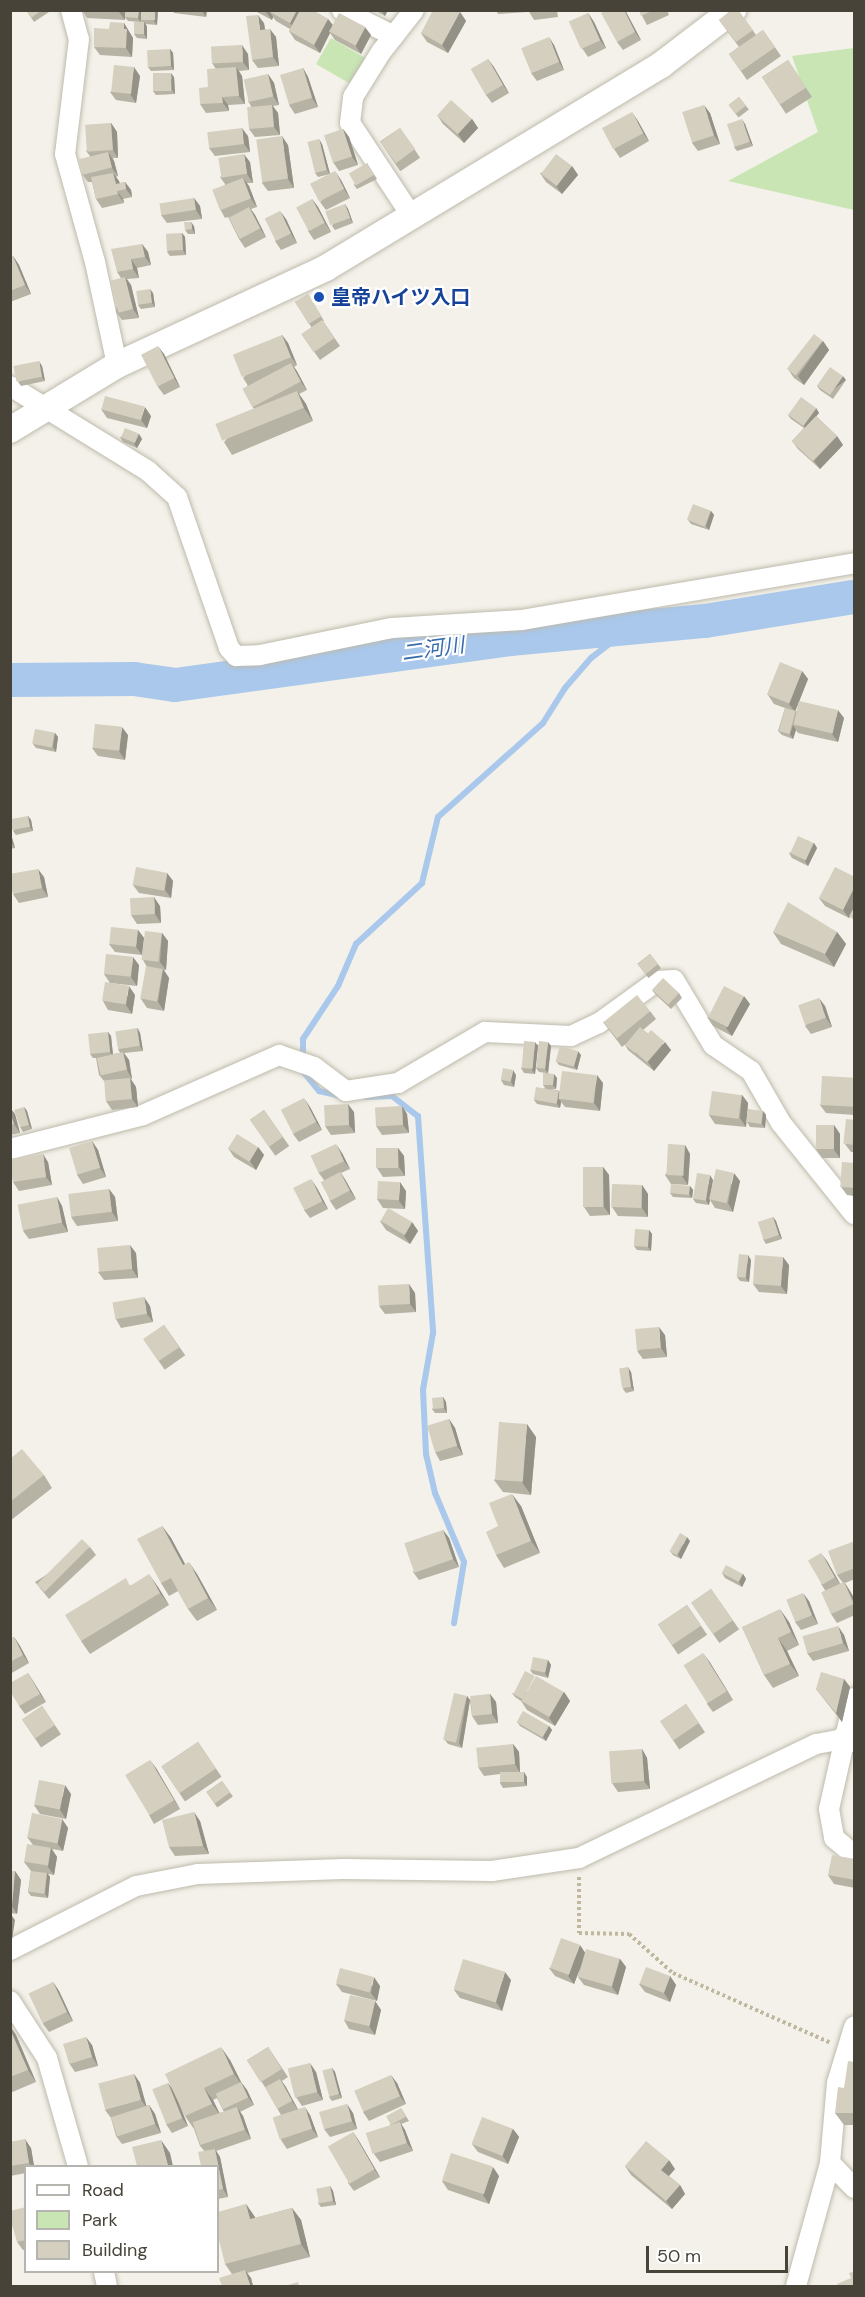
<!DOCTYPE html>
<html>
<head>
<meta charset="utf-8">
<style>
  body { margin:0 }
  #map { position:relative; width:865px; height:2297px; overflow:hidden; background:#f3f1e9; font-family:"DM Sans","Noto Sans JP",sans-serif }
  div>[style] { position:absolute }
  .green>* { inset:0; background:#c9e5b4; transform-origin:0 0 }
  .stream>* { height:6px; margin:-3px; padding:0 3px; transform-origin:3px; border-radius:3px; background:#a9c8ec }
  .river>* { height:34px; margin:-17px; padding:0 17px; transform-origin:17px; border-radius:17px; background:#a9c8ec }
  .path>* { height:4px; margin-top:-2px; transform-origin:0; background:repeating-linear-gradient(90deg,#bfb89e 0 3px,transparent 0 6px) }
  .roads { filter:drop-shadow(0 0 2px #bebaac) drop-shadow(0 0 2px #bebaac) }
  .minor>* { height:20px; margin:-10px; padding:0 10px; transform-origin:10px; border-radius:10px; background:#fff }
  .tertiary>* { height:26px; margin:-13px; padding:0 13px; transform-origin:13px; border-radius:13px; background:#fff }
  .wall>* { inset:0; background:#b6b2a4; transform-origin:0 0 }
  .shaded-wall>* { inset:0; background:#949186; transform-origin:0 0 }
  .building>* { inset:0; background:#d4cfbf; transform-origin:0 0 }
  .dots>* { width:16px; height:16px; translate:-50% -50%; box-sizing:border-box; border:3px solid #fff; border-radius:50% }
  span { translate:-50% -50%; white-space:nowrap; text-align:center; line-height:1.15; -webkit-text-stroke:4.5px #fff; paint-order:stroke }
  .transit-label { font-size:20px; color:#164399; font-weight:700 }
  .left { translate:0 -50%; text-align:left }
  .water-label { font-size:21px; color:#376cac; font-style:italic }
  .frame { position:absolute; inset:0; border:12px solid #474338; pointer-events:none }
  .legend { position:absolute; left:24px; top:2165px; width:195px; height:108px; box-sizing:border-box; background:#fff; border:2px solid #b5b4af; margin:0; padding:8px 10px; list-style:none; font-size:18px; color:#474338 }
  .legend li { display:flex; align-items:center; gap:12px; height:30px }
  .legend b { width:30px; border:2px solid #b5b4af }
  .scale { position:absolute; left:646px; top:2246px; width:142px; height:27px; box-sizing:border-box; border:3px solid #474338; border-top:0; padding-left:8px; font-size:18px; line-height:21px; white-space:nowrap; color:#474338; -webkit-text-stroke:4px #fff; paint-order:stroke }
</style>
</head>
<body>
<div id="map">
  <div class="green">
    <i style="left:331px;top:38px;width:48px;height:30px;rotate:30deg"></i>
    <i style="clip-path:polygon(854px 48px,854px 210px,728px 181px,818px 132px,792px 56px)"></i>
  </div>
  <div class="stream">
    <i style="left:303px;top:1059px;width:20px;rotate:-90deg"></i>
    <i style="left:303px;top:1039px;width:64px;rotate:-56.6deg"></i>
    <i style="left:338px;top:986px;width:46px;rotate:-66.8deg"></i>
    <i style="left:356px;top:944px;width:90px;rotate:-42.7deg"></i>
    <i style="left:422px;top:883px;width:68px;rotate:-76.4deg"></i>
    <i style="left:438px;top:817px;width:141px;rotate:-41.8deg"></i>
    <i style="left:543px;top:723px;width:41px;rotate:-57.8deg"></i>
    <i style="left:565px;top:688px;width:40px;rotate:-49deg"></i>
    <i style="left:591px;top:658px;width:49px;rotate:-37.6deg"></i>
    <i style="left:302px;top:1070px;width:27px;rotate:51deg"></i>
    <i style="left:319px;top:1091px;width:23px;rotate:13deg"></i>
    <i style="left:366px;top:1097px;width:26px;rotate:-2deg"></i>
    <i style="left:392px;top:1096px;width:33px;rotate:38deg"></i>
    <i style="left:418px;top:1116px;width:218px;rotate:86deg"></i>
    <i style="left:433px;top:1333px;width:58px;rotate:100deg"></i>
    <i style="left:423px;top:1390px;width:64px;rotate:87.3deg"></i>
    <i style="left:426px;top:1454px;width:40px;rotate:77deg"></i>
    <i style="left:435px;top:1493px;width:75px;rotate:67.2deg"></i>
    <i style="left:464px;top:1562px;width:62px;rotate:99.3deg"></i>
  </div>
  <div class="river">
    <i style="left:10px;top:680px;width:124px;rotate:-0.5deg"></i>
    <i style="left:134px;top:679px;width:41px;rotate:8.3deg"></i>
    <i style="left:175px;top:685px;width:338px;rotate:-7.8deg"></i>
    <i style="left:510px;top:639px;width:196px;rotate:-5.3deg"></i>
    <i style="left:705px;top:621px;width:151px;rotate:-9.2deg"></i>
  </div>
  <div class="path">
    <i style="left:579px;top:1877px;width:56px;rotate:90deg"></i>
    <i style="left:579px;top:1933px;width:50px;rotate:1.1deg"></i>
    <i style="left:629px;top:1934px;width:59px;rotate:41.6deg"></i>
    <i style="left:673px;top:1973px;width:173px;rotate:23.9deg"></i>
  </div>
  <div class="roads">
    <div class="minor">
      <i style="left:71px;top:10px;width:30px;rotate:75deg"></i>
      <i style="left:79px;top:39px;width:116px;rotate:96.9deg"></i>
      <i style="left:65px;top:154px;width:112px;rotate:74.5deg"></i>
      <i style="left:95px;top:262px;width:105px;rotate:77.9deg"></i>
      <i style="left:342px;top:10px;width:58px;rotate:26.6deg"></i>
      <i style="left:411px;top:215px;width:110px;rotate:-123.5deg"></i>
      <i style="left:350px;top:123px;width:26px;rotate:-83deg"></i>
      <i style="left:353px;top:97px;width:53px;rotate:-58.1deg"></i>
      <i style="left:381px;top:52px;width:53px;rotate:-51.8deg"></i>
      <i style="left:10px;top:386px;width:162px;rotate:31.6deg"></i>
      <i style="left:148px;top:471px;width:39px;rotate:42deg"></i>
      <i style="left:177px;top:497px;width:160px;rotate:71deg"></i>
      <i style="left:229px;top:648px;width:11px;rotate:49deg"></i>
      <i style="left:236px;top:656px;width:24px;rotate:-2deg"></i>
      <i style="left:260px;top:655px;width:135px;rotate:-11.6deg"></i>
      <i style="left:392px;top:628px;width:130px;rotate:-3.5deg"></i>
      <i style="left:522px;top:620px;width:337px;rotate:-9.7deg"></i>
      <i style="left:10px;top:1149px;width:137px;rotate:-14.3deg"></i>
      <i style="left:143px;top:1115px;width:149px;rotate:-23.8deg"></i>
      <i style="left:279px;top:1055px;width:37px;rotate:19deg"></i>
      <i style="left:314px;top:1067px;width:40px;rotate:37deg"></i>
      <i style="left:346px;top:1091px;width:53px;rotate:-8.7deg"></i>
      <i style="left:398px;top:1083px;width:101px;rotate:-30.4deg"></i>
      <i style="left:485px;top:1032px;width:86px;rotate:2.7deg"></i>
      <i style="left:571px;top:1036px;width:31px;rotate:-25deg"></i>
      <i style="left:599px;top:1023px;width:72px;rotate:-35.9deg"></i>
      <i style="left:657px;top:981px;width:17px;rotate:-3deg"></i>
      <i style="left:674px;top:980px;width:76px;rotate:59deg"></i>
      <i style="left:713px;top:1045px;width:46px;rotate:34.4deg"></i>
      <i style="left:751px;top:1071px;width:60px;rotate:60deg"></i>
      <i style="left:781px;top:1123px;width:117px;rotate:51.3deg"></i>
      <i style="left:854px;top:1698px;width:114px;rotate:102.7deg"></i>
      <i style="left:829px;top:1809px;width:29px;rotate:80deg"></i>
      <i style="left:834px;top:1838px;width:26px;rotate:40deg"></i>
      <i style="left:10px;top:1950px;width:141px;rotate:-26.9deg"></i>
      <i style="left:136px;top:1886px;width:63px;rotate:-11deg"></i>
      <i style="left:198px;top:1874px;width:145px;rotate:-2deg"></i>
      <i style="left:343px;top:1869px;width:149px;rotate:0.8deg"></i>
      <i style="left:492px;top:1871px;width:88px;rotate:-8.5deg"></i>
      <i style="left:579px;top:1858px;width:263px;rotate:-25.7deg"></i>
      <i style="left:816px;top:1744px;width:29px;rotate:-10deg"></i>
      <i style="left:10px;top:2001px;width:68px;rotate:57deg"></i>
      <i style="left:47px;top:2058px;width:112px;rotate:74deg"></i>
      <i style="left:830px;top:2163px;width:35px;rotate:46deg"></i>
      <i style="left:104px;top:2272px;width:14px;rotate:78deg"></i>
      <i style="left:796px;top:2286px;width:128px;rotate:-74.5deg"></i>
      <i style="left:830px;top:2163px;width:80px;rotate:-85deg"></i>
      <i style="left:837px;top:2083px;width:59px;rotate:-73.1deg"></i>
    </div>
    <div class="tertiary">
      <i style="left:10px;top:430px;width:125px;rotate:-31.3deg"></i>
      <i style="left:117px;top:365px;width:230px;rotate:-24.9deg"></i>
      <i style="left:326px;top:268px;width:392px;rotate:-31.2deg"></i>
      <i style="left:661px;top:65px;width:91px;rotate:-37.4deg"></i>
      <i style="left:845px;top:1739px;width:9px"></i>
    </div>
  </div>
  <div class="wall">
    <i style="clip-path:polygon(26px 10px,52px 10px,34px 22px)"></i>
    <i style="clip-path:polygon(82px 10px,158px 10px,157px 25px,146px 24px,147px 27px,147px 39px,137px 38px,134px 34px,142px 22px,141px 21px,141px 22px,128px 21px,125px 17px,125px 20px,87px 18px)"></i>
    <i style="clip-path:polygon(173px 10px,207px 10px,206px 17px,174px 13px)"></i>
    <i style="clip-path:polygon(253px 10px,312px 10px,328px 19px,333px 25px,371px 35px,361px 54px,335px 40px,330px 33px,320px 53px,295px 40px,289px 31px,290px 29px,276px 21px,273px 17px,272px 20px)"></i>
    <i style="clip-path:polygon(374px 10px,388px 10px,385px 16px)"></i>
    <i style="clip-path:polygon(496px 10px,527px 10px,527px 12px,498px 14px)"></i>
    <i style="clip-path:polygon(528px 10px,557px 10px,558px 17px,534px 20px)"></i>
    <i style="clip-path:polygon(625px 10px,641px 40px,623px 50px,617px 42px)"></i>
    <i style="clip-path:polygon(639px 10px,667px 10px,669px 15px,647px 25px)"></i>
    <i style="clip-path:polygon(738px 10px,756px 35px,763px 30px,781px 56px,747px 80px,729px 54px,739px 47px,719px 20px)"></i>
    <i style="clip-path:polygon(460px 12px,466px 21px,448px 53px,427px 42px,421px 33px)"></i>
    <i style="clip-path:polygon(588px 13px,594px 22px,606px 48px,588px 57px,582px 48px)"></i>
    <i style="clip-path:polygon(124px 23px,133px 38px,132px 57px,100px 55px,94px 47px,109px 29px)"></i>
    <i style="clip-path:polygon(264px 23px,265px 29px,276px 37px,279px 66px,258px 68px,252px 60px)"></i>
    <i style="clip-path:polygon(554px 45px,564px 70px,537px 81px,531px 73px)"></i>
    <i style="clip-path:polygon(170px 49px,173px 53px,174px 70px,151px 71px,148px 67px)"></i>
    <i style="clip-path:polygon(248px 54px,249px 70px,239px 71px,242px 76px,245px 104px,228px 105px,229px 111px,206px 113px,200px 104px,216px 69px,212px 63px)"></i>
    <i style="clip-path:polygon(488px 59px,509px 93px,492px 103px,486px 95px)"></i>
    <i style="left:788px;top:60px;width:44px;height:31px;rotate:57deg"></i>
    <i style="clip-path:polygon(303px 68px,308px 77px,318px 107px,295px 114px,289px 105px)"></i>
    <i style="clip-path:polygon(268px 74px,274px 83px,279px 105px,273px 106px,278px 113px,280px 135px,255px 137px,249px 129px,251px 106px,248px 101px)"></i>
    <i style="clip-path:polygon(140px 76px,136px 103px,116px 100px,110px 92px)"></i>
    <i style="clip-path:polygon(174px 77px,175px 94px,156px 95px,153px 91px)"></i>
    <i style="left:739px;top:97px;width:16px;height:13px;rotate:52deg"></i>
    <i style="clip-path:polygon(710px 113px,720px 144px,698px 151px,692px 143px)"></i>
    <i style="clip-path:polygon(437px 115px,472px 119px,478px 128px,464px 143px,443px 124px)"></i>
    <i style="clip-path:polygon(638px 121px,649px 141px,620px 158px,614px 149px)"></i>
    <i style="clip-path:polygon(111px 123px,117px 132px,118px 158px,113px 158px,114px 161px,118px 176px,116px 177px,120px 183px,125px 182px,131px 190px,132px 197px,123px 199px,124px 203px,102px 208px,96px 199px,92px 182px,88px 182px,82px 174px,90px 156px,86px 151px)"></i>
    <i style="clip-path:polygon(745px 124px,753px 146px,737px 151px,734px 147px)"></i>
    <i style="left:400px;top:128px;width:36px;height:24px;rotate:56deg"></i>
    <i style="clip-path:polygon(343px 129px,349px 137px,358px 165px,339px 171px,333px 162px)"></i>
    <i style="clip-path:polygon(248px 136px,250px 152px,215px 156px,209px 148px)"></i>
    <i style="clip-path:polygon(322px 144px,330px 174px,318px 177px,315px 173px)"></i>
    <i style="clip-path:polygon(288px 145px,294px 188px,268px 191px,262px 183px)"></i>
    <i style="clip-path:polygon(250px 162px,253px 183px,247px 183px,249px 186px,257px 207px,251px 209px,255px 215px,266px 237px,245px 248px,239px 239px,228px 217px,225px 218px,220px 209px,225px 184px,220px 177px)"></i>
    <i style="clip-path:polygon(367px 163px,377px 179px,357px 189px,354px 185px)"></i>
    <i style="clip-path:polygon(572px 166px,578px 175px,562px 194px,546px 182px,540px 173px)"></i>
    <i style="clip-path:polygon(341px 180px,350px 198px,326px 210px,320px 202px)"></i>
    <i style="clip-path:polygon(194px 198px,200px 206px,202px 219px,167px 223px,161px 215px)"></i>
    <i style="clip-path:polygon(312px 199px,318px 207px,331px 232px,314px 240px,308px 231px)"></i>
    <i style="clip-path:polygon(345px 204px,348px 209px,353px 223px,335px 230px,332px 226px)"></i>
    <i style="clip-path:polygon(286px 219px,297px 243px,281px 250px,275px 241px)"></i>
    <i style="clip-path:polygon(194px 226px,195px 234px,188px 234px,185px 230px)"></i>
    <i style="clip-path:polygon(182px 233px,185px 237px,186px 255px,170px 256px,167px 252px)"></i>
    <i style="clip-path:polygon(142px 244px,148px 252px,151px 265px,137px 268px,139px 278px,127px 279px,131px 285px,139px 318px,122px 320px,116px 312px,121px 278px,117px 272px)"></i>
    <i style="clip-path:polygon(13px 256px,19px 265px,31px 294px,10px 302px,10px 257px)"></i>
    <i style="clip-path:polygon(153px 293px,155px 307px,141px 309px,138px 305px)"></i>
    <i style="clip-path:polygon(308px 294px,324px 321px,323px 321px,340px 346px,320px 360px,302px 335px,312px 328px,295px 302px)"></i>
    <i style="clip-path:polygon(282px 335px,288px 343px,297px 365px,294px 367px,307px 390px,299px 394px,306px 404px,313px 421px,232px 455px,224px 442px,254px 409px,252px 406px,247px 384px,243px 378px)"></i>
    <i style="clip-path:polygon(823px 341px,829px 350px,804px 385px,794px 378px,788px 369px)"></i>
    <i style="clip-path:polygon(164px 354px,180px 387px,164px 395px,158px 387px)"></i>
    <i style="clip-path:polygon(42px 366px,45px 381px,21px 386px,18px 382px)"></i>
    <i style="clip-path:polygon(846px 380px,833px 399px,820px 390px,817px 386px)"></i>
    <i style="clip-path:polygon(816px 408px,819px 413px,816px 416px,837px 436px,843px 445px,820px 469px,798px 449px,792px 441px,804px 428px,791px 419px,788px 415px)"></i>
    <i style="clip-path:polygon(101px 409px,151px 416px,147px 428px,107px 418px)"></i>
    <i style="clip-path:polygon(139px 434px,142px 439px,137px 448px,123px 442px,120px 437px)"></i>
    <i style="clip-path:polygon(711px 511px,714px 515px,709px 530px,691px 524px,688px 520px)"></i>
    <i style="clip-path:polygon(802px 671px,808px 679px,795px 711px,844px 718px,838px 742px,798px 733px,796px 730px,793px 739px,782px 735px,778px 731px,785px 708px,774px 704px,768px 695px)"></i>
    <i style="clip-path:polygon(55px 733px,58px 737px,56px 752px,36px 748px,33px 744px)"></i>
    <i style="clip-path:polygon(128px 735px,125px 760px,98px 756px,92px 748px)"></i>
    <i style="clip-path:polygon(28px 816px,31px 820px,33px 831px,16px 835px,13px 831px)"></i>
    <i style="clip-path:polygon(10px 831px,15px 848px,10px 849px)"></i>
    <i style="clip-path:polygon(814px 843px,817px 848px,808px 866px,792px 858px,789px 853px)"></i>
    <i style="clip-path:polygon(167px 873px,173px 881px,171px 898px,139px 893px,133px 885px)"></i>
    <i style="clip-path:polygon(44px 877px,48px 897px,19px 903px,13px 894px)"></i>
    <i style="clip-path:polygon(855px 877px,855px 921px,850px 916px,849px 918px,825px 906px,819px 898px)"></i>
    <i style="clip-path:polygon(160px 906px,161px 923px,137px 924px,131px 915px)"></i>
    <i style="clip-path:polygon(138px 930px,144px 938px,142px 955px,115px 952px,109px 944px)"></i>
    <i style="clip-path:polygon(773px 932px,837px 932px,846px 944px,834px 967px,781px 944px)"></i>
    <i style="clip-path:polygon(162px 933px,168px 941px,166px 970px,164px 970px,169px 978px,164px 1011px,147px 1008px,141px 999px,147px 967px,143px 960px)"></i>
    <i style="left:650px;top:954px;width:18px;height:16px;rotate:52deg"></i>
    <i style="clip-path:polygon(139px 965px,137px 986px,110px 983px,104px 974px)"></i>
    <i style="clip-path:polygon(652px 990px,679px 993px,682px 998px,671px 1009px,655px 994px)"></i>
    <i style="clip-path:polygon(135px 995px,132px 1014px,108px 1010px,103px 1001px)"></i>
    <i style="clip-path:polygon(750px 1004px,732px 1036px,713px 1026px,707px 1017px)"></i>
    <i style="clip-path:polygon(825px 1006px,832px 1027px,811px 1034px,805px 1026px)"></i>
    <i style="clip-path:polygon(650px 1011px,656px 1019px,643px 1030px,671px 1050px,654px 1071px,628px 1050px,625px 1045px,627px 1043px,622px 1047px,603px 1022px)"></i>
    <i style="clip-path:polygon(138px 1028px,140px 1033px,143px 1051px,124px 1053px,129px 1060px,132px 1079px,131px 1079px,136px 1087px,138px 1107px,112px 1110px,106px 1101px,105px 1082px,99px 1075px,96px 1058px,93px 1058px,90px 1054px,108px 1032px,111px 1036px,113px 1054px,120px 1053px,118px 1049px)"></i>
    <i style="clip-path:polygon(538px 1046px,535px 1074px,524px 1073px,521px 1068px)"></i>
    <i style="clip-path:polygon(551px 1046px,548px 1073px,557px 1078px,556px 1089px,551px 1089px,560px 1091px,603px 1083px,600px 1111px,565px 1107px,561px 1102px,560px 1108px,537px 1104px,534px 1100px,545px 1088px,543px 1085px,546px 1073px,539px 1072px,536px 1068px)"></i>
    <i style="clip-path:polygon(581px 1055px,577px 1070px,559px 1065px,556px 1061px)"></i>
    <i style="clip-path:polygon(516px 1075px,514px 1087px,504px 1085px,501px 1080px)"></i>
    <i style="clip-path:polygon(855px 1078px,855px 1115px,826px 1113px,820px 1105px)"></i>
    <i style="clip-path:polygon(742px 1095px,748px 1103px,746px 1127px,715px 1124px,709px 1115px)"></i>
    <i style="clip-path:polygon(402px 1106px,407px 1114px,409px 1133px,382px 1135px,376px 1126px)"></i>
    <i style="clip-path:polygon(24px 1107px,27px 1111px,32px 1129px,23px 1132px,20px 1127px)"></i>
    <i style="clip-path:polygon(310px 1107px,322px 1130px,299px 1142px,293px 1134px)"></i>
    <i style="clip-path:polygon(10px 1108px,15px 1114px,20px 1133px,10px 1135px)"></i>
    <i style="left:264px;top:1110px;width:44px;height:17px;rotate:55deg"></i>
    <i style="clip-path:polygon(763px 1111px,766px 1115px,765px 1128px,750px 1127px,747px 1122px)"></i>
    <i style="clip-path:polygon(354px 1112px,355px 1133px,331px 1135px,325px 1126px)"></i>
    <i style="clip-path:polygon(855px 1120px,855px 1152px,851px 1152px,845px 1144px)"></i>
    <i style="clip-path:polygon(834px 1125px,840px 1134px,840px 1158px,822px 1158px,816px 1149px)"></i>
    <i style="clip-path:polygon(92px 1141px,98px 1150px,106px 1177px,83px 1184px,77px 1175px)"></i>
    <i style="clip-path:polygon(685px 1145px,690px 1154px,688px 1185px,671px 1184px,665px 1175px)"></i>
    <i style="clip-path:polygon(258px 1147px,264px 1155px,256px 1170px,234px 1157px,228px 1148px)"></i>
    <i style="clip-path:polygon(398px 1148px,404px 1156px,405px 1176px,383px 1177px,377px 1168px)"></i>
    <i style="clip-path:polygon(342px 1153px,350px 1169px,341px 1173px,346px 1181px,356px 1199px,336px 1210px,330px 1201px,324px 1180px,318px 1172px)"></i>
    <i style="clip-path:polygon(48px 1162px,52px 1185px,19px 1191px,13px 1182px)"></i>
    <i style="clip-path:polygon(855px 1163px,855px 1196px,847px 1195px,841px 1187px)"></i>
    <i style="clip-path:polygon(603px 1167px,609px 1175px,610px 1215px,590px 1216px,584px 1207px)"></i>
    <i style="clip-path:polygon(713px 1180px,711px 1190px,740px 1181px,733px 1212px,715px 1208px,710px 1200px,709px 1205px,696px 1203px,693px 1199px)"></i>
    <i style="clip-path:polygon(642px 1185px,648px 1194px,648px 1217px,618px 1216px,612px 1207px)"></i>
    <i style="clip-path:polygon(690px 1186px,693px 1190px,692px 1198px,673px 1197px,670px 1193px)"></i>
    <i style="clip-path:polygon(317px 1188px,328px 1209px,310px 1218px,304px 1210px)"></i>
    <i style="clip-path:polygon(109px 1189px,115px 1197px,118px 1221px,77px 1226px,71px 1217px)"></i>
    <i style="clip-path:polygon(406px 1191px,405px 1209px,383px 1208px,377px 1199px)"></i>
    <i style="clip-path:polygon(57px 1197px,62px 1206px,68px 1232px,29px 1239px,23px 1231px)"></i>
    <i style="clip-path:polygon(773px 1217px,776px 1221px,782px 1239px,766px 1244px,763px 1239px)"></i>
    <i style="clip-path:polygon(380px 1221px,412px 1222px,418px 1231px,410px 1244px,386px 1230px)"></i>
    <i style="clip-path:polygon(649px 1230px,652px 1234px,651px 1251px,637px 1250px,634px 1246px)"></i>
    <i style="clip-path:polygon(136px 1253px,138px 1278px,104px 1280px,98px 1272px)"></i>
    <i style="clip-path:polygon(751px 1260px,749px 1282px,740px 1281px,737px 1277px)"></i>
    <i style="clip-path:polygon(789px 1265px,787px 1294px,759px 1292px,753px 1284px)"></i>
    <i style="clip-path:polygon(415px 1293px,416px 1312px,385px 1314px,379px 1306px)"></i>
    <i style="clip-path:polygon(150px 1306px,153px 1322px,121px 1328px,116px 1319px)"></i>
    <i style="left:164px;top:1325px;width:37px;height:25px;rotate:55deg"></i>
    <i style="clip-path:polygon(665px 1335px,667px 1357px,643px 1359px,637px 1351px)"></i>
    <i style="clip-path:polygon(631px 1372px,634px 1391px,626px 1393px,623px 1389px)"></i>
    <i style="clip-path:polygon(443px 1397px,446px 1402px,447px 1413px,435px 1413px,432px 1409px)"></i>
    <i style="clip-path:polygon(449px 1419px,455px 1428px,463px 1455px,440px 1461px,435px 1452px)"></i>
    <i style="clip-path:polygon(536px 1437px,531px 1495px,503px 1492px,494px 1480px)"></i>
    <i style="clip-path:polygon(10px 1459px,44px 1475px,52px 1488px,10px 1521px)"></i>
    <i style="clip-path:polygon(521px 1506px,540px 1553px,504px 1568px,496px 1555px)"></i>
    <i style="clip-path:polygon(162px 1526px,171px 1538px,185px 1564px,197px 1574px,217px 1610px,197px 1621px,188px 1609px,178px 1591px,169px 1596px,161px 1583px)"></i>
    <i style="clip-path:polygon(443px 1530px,449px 1538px,459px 1567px,419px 1580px,413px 1572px)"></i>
    <i style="clip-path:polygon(690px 1541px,681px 1559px,673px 1555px,670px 1551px)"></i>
    <i style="clip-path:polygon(855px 1541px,855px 1579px,845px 1583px,850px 1591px,855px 1600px,855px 1615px,837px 1623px,831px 1614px,825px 1590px,821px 1584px,827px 1561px,840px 1584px,843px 1583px,837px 1575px)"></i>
    <i style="clip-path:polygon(90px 1547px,96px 1555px,49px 1599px,35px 1582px)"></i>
    <i style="clip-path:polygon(722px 1573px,743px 1574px,746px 1579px,742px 1587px,725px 1578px)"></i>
    <i style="clip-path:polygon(131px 1585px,158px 1587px,169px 1605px,90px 1654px,81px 1641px)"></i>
    <i style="left:711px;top:1589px;width:49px;height:24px;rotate:55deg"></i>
    <i style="clip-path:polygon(809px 1601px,818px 1624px,801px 1630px,795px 1622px)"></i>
    <i style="left:687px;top:1605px;width:36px;height:35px;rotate:56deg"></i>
    <i style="clip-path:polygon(789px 1622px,799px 1645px,787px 1651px,799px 1676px,773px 1688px,764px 1675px,742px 1627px)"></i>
    <i style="clip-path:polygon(10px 1635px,12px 1638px,14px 1637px,20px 1646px,29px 1663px,10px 1674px)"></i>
    <i style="clip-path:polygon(844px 1635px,849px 1651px,813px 1661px,807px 1653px)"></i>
    <i style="clip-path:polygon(548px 1660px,551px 1665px,548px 1678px,533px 1674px,530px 1670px)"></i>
    <i style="clip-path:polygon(709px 1661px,733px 1700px,713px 1712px,707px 1704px)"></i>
    <i style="clip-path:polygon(28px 1673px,46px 1702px,25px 1714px,19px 1706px)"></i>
    <i style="clip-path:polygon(844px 1679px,850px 1687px,842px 1722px,816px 1689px)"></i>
    <i style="clip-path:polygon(564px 1692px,570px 1701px,555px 1726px,527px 1710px,521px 1701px,515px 1697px,512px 1693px)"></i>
    <i style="clip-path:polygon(490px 1694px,496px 1702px,498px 1723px,478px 1725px,472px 1716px,470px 1700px,462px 1748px,448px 1744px,445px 1740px,467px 1696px,470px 1700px)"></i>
    <i style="left:686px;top:1704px;width:34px;height:31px;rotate:56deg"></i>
    <i style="left:42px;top:1706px;width:34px;height:24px;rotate:56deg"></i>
    <i style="clip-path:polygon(517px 1722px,549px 1726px,552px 1730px,546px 1741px,520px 1726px)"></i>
    <i style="left:198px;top:1742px;width:42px;height:44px;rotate:56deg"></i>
    <i style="clip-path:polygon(513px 1744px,519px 1752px,520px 1772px,527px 1777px,527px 1786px,503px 1788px,500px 1783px,500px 1774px,484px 1776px,478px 1767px)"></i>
    <i style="clip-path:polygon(642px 1749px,647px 1758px,650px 1789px,618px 1792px,612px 1783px)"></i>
    <i style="clip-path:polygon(156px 1768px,180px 1809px,154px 1824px,149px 1815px)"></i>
    <i style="left:222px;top:1781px;width:19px;height:19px;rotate:55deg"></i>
    <i style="clip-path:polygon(71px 1794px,66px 1819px,40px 1814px,34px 1805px)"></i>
    <i style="clip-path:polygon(62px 1819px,68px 1828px,63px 1851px,52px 1849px,57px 1857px,54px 1875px,48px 1874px,50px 1877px,48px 1898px,31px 1896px,28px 1892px,31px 1871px,24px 1862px,33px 1845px,27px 1837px)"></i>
    <i style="clip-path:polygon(200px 1821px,209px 1854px,175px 1856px,169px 1847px)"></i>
    <i style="clip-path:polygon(855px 1859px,855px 1888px,834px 1884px,828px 1875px)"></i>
    <i style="clip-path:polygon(10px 1871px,15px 1871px,21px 1880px,17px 1914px,10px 1913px)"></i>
    <i style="clip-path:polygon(585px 1953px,620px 1959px,626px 1967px,618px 1995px,584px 1985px,578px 1977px,581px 1965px,574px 1984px,555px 1976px,549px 1968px)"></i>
    <i style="clip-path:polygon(670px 1976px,676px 1985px,670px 2002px,645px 1992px,639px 1984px)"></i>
    <i style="clip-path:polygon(511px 1980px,502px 2011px,460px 1998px,454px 1990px)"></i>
    <i style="clip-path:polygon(53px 1982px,59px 1991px,73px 2021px,49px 2032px,43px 2024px)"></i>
    <i style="clip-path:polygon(336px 1984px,380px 1986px,377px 2001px,342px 1992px)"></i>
    <i style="clip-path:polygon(375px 2001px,381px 2010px,375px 2035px,349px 2029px,344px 2020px)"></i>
    <i style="clip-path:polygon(10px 2026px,16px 2035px,36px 2082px,10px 2093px)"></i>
    <i style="clip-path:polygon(92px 2045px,98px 2066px,75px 2072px,69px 2063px)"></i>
    <i style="clip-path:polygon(268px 2047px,288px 2077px,282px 2081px,298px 2109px,310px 2115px,318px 2137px,287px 2149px,281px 2140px,281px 2115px,265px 2087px,247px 2060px)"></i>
    <i style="clip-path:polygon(evenodd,230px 2060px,241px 2082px,247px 2090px,254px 2105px,240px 2112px,243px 2116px,251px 2139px,216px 2151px,220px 2157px,228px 2197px,218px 2199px,218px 2166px,200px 2146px,194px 2129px,185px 2116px,178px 2102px,188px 2126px,172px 2133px,166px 2124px,168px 2083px,171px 2087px,230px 2060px,217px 2098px,224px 2112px,219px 2113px,213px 2100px,217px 2098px)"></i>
    <i style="clip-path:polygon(855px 2062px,855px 2125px,844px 2125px,835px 2113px)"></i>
    <i style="clip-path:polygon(332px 2068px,335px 2072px,342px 2098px,332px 2101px,329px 2097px)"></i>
    <i style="clip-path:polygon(316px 2072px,323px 2100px,302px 2106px,296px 2097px)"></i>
    <i style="clip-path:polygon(134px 2074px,140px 2083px,146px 2106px,149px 2105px,155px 2114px,161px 2133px,122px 2144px,116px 2136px,111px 2118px,105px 2110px)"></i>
    <i style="clip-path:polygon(397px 2083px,406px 2104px,369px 2121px,363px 2112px)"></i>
    <i style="clip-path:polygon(401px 2108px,409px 2121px,401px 2124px,405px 2130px,413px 2151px,380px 2162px,374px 2154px,390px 2125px)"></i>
    <i style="clip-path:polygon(353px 2113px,357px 2129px,330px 2137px,324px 2129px)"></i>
    <i style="clip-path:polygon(513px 2129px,519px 2137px,508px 2164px,478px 2152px,472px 2144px)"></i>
    <i style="clip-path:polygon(353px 2132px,359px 2141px,380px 2177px,354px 2191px,348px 2183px)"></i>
    <i style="clip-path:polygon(10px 2142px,31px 2148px,34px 2166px,26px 2166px,26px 2173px,10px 2176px)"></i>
    <i style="clip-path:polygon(625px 2166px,675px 2169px,669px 2176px,680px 2185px,685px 2194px,672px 2209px,631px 2175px)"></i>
    <i style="clip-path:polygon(499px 2176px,489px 2204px,448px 2190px,442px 2181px)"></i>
    <i style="clip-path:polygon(330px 2186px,333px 2191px,336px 2205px,321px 2207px,318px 2203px)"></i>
    <i style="clip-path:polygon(246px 2204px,255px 2218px,292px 2208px,301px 2220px,310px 2257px,247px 2273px,251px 2278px,253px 2286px,222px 2286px,232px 2274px,225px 2264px)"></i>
    <i style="clip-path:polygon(26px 2207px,26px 2250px,23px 2250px,17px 2242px)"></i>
  </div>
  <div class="shaded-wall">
    <i style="clip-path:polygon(119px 10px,126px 10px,125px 20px,119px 12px)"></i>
    <i style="clip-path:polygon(139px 10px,142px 10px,141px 22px,138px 18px)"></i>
    <i style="clip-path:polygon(155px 10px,158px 10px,157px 25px,154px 21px)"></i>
    <i style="clip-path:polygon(201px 10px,207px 10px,206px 17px)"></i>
    <i style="clip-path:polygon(266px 10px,277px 10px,270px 12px,273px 17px,272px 20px,266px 12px)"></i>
    <i style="clip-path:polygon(297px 10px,307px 10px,296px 31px,290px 23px)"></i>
    <i style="clip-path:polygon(381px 10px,388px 10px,385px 16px)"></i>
    <i style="clip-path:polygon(624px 10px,626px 12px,641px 40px,635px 32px)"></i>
    <i style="clip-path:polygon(460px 12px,466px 21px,448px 53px,442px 45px)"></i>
    <i style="clip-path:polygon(588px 13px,594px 22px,606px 48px,600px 40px)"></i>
    <i style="clip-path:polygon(258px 15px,264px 23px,266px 38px,260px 30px)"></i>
    <i style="clip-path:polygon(328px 19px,334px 27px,329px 31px,330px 33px,320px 53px,314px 45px)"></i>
    <i style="clip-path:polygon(144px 22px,147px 27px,147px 39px,144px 34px)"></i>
    <i style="clip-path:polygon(124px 23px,133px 38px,132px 57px,126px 48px,124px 29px)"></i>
    <i style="clip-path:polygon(365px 27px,371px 35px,361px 54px,355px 45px)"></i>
    <i style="clip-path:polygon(270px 29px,276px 37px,279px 66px,273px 57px)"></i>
    <i style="clip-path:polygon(549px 37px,554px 45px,564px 70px,559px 62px)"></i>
    <i style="clip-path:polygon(242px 45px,248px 54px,249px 70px,243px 62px)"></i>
    <i style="clip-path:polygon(170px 49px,173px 53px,174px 70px,171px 66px)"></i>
    <i style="clip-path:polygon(488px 59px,494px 67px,509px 93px,503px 85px)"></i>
    <i style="clip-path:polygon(134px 67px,140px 76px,136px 103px,130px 94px)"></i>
    <i style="clip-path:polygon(236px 67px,242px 76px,245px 104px,239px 96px)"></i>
    <i style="clip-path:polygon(303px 68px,308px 77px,318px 107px,312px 98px)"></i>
    <i style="clip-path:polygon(171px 73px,174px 77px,175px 94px,172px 90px)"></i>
    <i style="clip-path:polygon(268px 74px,274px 83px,279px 105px,273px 96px)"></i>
    <i style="clip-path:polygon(222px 97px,228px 105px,229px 111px,223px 103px)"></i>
    <i style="clip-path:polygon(272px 105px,278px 113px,280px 135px,274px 127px)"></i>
    <i style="clip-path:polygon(704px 105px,710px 113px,720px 144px,714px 135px)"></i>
    <i style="clip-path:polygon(632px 112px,638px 121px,649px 141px,643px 133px)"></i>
    <i style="clip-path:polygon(472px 119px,478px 128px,464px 143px,458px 134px)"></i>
    <i style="clip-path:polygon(742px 119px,745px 124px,753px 146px,750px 142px)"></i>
    <i style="clip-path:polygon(111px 123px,117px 132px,118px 158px,113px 150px)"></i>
    <i style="clip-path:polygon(242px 128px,248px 136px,250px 152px,244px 144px)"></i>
    <i style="clip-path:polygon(343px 129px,349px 137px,358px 165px,352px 157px)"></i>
    <i style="clip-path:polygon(282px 136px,288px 145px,294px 188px,288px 179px)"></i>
    <i style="clip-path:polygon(319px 139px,322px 144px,330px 174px,327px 170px)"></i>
    <i style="clip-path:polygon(108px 152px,114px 161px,118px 176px,112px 168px)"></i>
    <i style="clip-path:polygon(244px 154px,250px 162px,253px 183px,247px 174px)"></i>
    <i style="clip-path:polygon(572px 166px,578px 175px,562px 194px,556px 186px)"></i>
    <i style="clip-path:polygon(335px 171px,341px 180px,350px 198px,344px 189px)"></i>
    <i style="clip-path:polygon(113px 173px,119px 181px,121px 190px,116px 184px)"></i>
    <i style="clip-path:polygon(243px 178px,249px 186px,257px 207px,251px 199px)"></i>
    <i style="clip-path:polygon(125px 182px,131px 190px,132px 197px,126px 189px)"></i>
    <i style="clip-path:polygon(117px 191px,123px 199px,124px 203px,118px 194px)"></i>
    <i style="clip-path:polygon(194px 198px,200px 206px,202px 219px,196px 210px)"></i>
    <i style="clip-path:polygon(312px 199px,318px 207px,331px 232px,325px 223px)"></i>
    <i style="clip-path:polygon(345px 204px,348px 209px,353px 223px,350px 218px)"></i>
    <i style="clip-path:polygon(249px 207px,255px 215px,266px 237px,260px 228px)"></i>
    <i style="clip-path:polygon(280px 211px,286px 219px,297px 243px,291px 234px)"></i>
    <i style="clip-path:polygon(191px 222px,194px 226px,195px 234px,192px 229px)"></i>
    <i style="clip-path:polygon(182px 233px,185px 237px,186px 255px,183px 250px)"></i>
    <i style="clip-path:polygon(142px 244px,148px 252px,151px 265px,145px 257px)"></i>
    <i style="clip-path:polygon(13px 256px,19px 265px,31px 294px,25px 285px)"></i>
    <i style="clip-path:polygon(131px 259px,137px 268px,139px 278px,133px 269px)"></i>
    <i style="clip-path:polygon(125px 277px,131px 285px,139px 318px,133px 309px)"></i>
    <i style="clip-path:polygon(150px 289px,153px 293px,155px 307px,152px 303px)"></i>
    <i style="clip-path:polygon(282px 335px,288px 343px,297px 365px,291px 357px)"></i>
    <i style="clip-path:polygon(823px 341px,829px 350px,804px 385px,798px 376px)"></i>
    <i style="clip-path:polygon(158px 346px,164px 354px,180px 387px,174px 378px)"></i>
    <i style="clip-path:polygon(39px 361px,42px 366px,45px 381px,42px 377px)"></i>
    <i style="clip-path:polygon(291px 363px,297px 371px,307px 390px,301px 382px)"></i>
    <i style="left:843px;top:376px;width:5px;height:23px;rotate:53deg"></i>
    <i style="clip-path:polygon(297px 391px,306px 404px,313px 421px,304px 408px)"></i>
    <i style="clip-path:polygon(145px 407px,151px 416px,147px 428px,141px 420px)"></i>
    <i style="clip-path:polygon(816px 408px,819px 413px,806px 429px,803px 425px)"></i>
    <i style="clip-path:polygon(139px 434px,142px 439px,137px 448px,134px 444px)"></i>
    <i style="clip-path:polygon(837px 436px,843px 445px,820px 469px,814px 461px)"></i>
    <i style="clip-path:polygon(711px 511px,714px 515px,709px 530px,706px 526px)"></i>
    <i style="clip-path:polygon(802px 671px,808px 679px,795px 712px,789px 704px)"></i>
    <i style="clip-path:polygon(838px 710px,844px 718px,838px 742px,832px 734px)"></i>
    <i style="clip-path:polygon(793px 725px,796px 730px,793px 739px,790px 734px)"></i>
    <i style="clip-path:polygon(122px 727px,128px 735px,125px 760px,119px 751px)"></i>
    <i style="clip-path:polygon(55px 733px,58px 737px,56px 752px,53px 747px)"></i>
    <i style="clip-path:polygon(28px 816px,31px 820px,33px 831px,30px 827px)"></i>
    <i style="clip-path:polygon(10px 831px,15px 848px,10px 841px)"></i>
    <i style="clip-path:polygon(814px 843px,817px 848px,808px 866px,805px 861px)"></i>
    <i style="clip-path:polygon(38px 869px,44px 877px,48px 897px,42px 888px)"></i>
    <i style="clip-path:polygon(167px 873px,173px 881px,171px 898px,165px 890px)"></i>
    <i style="clip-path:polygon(855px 886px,855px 907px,849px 918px,843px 910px)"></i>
    <i style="clip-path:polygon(154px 897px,160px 906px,161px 923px,155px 914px)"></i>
    <i style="clip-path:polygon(138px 930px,144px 938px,142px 955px,136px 947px)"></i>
    <i style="clip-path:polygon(837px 932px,846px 944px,834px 967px,825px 954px)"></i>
    <i style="clip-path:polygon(162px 933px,168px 941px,166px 970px,160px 962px)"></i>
    <i style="clip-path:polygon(133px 957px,139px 965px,137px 986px,131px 977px)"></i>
    <i style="clip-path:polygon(163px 969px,169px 978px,164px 1011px,158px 1002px)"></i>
    <i style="clip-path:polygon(129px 986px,135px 995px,132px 1014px,126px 1005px)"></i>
    <i style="clip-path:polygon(744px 996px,750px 1004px,732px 1036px,726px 1028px)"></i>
    <i style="clip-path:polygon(819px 998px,825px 1006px,832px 1027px,826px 1018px)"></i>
    <i style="clip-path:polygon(137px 1028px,140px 1033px,143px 1051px,140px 1046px)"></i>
    <i style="clip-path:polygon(108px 1032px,111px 1036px,113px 1056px,110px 1052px)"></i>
    <i style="clip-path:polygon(535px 1042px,538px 1046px,535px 1074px,532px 1070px)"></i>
    <i style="clip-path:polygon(548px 1042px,551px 1046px,548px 1073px,545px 1069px)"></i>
    <i style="clip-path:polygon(665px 1042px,671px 1050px,654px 1071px,648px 1062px)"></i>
    <i style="clip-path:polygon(578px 1051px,581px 1055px,577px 1070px,574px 1066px)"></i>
    <i style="clip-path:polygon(123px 1052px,129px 1060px,132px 1079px,127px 1070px)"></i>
    <i style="clip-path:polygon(513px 1070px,516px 1075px,514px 1087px,511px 1082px)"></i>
    <i style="clip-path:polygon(554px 1074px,557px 1078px,556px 1089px,553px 1085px)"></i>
    <i style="clip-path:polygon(597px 1075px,603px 1083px,600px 1111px,594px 1103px)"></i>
    <i style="clip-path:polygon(130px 1078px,136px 1087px,138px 1107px,132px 1099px)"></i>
    <i style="clip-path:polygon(559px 1091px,559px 1099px,561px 1102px,560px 1108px,557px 1104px)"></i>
    <i style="clip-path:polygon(742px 1095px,748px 1103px,746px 1127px,740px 1118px)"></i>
    <i style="clip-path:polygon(304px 1098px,310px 1107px,322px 1130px,316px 1122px)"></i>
    <i style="clip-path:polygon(348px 1104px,354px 1112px,355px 1133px,349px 1125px)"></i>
    <i style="clip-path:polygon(402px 1106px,407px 1114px,409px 1133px,403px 1125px)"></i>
    <i style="clip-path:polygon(24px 1107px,27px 1111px,32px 1129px,29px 1125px)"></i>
    <i style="clip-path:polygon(10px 1108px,15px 1114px,20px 1133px,14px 1124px,10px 1112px)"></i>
    <i style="clip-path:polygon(763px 1111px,766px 1115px,765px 1128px,762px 1124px)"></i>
    <i style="clip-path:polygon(834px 1125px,840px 1134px,840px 1158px,834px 1150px)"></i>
    <i style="clip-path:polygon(92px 1141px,98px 1150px,106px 1177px,100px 1168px)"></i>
    <i style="clip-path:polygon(336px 1144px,342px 1153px,350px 1169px,344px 1161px)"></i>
    <i style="clip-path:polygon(685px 1145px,690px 1154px,688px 1185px,682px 1176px)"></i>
    <i style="clip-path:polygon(258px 1147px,264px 1155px,256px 1170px,250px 1161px)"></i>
    <i style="clip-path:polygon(398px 1148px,404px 1156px,405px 1176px,399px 1167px)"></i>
    <i style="clip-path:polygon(43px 1154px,48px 1162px,52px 1185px,46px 1177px)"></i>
    <i style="clip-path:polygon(603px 1167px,609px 1175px,610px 1215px,604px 1207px)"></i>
    <i style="clip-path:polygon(340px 1172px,346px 1181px,356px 1199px,350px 1191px)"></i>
    <i style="clip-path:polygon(734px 1173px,740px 1181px,733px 1212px,728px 1203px)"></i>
    <i style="clip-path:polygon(710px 1175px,713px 1180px,709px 1205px,706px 1200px)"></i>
    <i style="clip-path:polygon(311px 1179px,317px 1188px,328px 1209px,322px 1201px)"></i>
    <i style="clip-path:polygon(400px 1182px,406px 1191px,405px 1209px,399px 1201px)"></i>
    <i style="clip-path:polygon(642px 1185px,648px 1194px,648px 1217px,642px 1208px)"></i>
    <i style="clip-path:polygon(690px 1186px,693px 1190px,692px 1198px,689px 1194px)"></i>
    <i style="clip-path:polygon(109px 1189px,115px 1197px,118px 1221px,112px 1212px)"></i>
    <i style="clip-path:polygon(57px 1197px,62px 1206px,68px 1232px,62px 1223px)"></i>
    <i style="clip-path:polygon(773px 1217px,776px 1221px,782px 1239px,779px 1235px)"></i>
    <i style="clip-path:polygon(412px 1222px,418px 1231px,410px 1244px,404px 1236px)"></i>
    <i style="clip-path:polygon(649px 1230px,652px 1234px,651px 1251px,648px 1247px)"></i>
    <i style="clip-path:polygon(130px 1245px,136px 1253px,138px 1278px,132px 1269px)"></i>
    <i style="clip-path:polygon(748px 1255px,751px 1260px,749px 1282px,746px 1278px)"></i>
    <i style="clip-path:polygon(783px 1257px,789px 1265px,787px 1294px,781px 1286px)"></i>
    <i style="clip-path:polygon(409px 1284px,415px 1293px,416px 1312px,410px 1304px)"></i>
    <i style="clip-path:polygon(144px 1297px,150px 1306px,153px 1322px,147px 1314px)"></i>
    <i style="clip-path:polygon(659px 1327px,665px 1335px,667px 1357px,661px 1348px)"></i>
    <i style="clip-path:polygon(628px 1367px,631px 1372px,634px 1391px,631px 1387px)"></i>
    <i style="clip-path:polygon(443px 1397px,446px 1402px,447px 1413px,444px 1408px)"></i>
    <i style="clip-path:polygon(449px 1419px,455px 1428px,463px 1455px,457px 1446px)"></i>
    <i style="clip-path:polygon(527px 1424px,536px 1437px,531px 1495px,522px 1482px)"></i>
    <i style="clip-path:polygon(512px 1494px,521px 1506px,540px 1553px,531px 1541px)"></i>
    <i style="clip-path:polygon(162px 1526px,171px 1538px,192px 1577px,183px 1565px)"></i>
    <i style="clip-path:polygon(443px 1530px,449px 1538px,459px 1567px,453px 1559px)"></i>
    <i style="clip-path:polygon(687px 1537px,690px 1541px,681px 1559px,678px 1555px)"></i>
    <i style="clip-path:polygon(821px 1553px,827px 1561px,841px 1585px,835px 1577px)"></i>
    <i style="clip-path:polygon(189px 1562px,197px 1574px,217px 1610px,208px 1598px)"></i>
    <i style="clip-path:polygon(149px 1574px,158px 1587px,169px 1605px,160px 1593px)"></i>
    <i style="clip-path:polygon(743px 1574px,746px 1579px,742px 1587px,739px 1582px)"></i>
    <i style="clip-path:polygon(844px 1582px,850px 1591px,855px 1600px,855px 1605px)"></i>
    <i style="clip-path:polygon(803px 1593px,809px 1601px,818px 1624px,812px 1615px)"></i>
    <i style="clip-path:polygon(780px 1609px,789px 1622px,799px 1645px,791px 1632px)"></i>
    <i style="clip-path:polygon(838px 1626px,844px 1635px,849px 1651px,843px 1643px)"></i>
    <i style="clip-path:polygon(14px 1637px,20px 1646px,29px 1663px,23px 1655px)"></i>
    <i style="clip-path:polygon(778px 1638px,787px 1651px,799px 1676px,790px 1664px)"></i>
    <i style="clip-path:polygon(703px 1653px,709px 1661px,733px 1700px,727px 1691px)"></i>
    <i style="clip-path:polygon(548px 1660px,551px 1665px,548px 1678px,545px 1673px)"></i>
    <i style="clip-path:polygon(28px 1673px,33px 1681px,46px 1702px,40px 1694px)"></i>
    <i style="clip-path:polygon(844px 1679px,850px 1687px,842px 1722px,836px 1713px)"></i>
    <i style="clip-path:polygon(564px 1692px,570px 1701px,555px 1726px,549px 1718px)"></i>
    <i style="clip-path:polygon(490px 1694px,496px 1702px,498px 1723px,492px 1714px)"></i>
    <i style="clip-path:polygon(467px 1696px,470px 1700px,462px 1748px,459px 1743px)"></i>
    <i style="clip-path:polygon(549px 1726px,552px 1730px,546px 1741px,543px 1737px)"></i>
    <i style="clip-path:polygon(513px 1744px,519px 1752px,520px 1773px,515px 1764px)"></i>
    <i style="clip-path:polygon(642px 1749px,647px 1758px,650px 1789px,644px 1781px)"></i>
    <i style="clip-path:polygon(150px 1760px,156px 1768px,180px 1809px,174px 1800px)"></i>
    <i style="clip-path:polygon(524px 1772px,527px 1777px,527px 1786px,524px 1782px)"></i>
    <i style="clip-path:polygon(65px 1785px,71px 1794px,66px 1819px,60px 1810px)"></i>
    <i style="clip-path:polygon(194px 1812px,200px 1821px,209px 1854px,203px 1846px)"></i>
    <i style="clip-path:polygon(62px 1819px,68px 1828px,63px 1851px,57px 1843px)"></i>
    <i style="clip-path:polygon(51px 1848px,57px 1857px,54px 1875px,48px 1867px)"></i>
    <i style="clip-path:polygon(15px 1871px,21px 1880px,17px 1914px,12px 1906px)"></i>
    <i style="clip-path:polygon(47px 1873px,50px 1877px,48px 1898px,45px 1894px)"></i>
    <i style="clip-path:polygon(12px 1916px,15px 1920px,12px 1940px,10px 1938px)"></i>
    <i style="clip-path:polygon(580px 1945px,586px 1954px,574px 1984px,568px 1976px)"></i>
    <i style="clip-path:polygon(620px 1959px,626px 1967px,618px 1995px,612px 1987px)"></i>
    <i style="clip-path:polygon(505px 1972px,511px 1980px,502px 2011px,496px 2002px)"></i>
    <i style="clip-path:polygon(670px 1976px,676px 1985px,670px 2002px,664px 1993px)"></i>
    <i style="clip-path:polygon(374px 1977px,380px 1986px,377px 2001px,371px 1993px)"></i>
    <i style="clip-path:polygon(53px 1982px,59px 1991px,73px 2021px,67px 2012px)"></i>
    <i style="clip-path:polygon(375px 2001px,381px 2010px,375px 2035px,369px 2026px)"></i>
    <i style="clip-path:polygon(10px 2026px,16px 2035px,36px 2082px,28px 2070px,10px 2029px)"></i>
    <i style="clip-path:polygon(86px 2037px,92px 2045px,98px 2066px,92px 2057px)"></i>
    <i style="clip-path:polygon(221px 2047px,230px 2060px,243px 2086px,234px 2074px)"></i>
    <i style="clip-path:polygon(310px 2063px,316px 2072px,323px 2100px,317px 2092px)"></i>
    <i style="clip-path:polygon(332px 2068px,335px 2072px,342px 2098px,339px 2094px)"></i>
    <i style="clip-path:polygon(134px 2074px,140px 2083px,147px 2108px,141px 2100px)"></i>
    <i style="clip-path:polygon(391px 2075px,397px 2083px,406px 2104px,400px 2096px)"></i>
    <i style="clip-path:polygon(280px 2079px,286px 2087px,298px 2110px,292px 2101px)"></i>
    <i style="clip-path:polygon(241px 2082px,247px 2090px,254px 2105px,248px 2097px)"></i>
    <i style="clip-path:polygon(168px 2083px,174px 2091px,188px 2126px,182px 2118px)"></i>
    <i style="clip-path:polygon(204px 2088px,213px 2100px,221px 2116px,212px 2104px)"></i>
    <i style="clip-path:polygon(347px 2104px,353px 2113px,357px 2129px,352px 2121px)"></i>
    <i style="clip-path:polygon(149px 2105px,155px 2114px,161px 2133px,155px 2124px)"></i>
    <i style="clip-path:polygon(237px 2107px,243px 2116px,251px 2139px,245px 2130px)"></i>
    <i style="clip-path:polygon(305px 2107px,310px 2115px,318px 2137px,312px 2129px)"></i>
    <i style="clip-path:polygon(400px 2122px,405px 2130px,413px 2151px,407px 2143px)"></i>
    <i style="clip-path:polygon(513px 2129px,519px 2137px,508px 2164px,502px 2155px)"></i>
    <i style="clip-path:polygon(353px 2132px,359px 2141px,380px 2177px,374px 2169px)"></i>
    <i style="clip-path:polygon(25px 2139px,31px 2148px,34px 2166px,32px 2166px,29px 2163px)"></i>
    <i style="clip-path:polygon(161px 2140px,170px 2153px,173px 2166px,168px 2166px)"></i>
    <i style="clip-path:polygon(215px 2149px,220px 2157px,228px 2197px,223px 2189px)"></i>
    <i style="clip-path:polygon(669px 2160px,675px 2169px,667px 2178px,661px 2170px)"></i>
    <i style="clip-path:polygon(493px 2167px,499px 2176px,489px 2204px,483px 2195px)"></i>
    <i style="clip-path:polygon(680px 2185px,685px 2194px,672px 2209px,666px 2201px)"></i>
    <i style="clip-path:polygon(330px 2186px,333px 2191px,336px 2205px,333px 2201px)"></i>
    <i style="clip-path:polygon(246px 2204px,255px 2217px,259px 2231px,250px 2219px)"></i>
    <i style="clip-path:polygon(292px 2208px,301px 2220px,310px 2257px,301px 2244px)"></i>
    <i style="clip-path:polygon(245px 2270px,251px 2278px,253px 2286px,251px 2286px,250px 2285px)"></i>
  </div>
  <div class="building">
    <i style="clip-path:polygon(26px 10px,42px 10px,31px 18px)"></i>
    <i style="clip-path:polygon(99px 10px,119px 10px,119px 12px)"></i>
    <i style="clip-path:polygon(125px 10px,139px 10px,138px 18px,125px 17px)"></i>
    <i style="left:141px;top:10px;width:14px;height:10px"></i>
    <i style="clip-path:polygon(271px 10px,297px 10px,290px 23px,270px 12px)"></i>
    <i style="clip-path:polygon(300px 10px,312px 10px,328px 19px,314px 45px,289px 31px)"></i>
    <i style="clip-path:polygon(433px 10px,456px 10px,460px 12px,442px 45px,421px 33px)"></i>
    <i style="clip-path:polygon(607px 10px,624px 10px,635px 32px,617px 42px,601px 13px)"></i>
    <i style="clip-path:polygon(639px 10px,654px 10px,641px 16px)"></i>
    <i style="clip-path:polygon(731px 10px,738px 10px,753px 30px,736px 42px,719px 20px)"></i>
    <i style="left:339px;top:13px;width:30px;height:21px;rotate:28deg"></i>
    <i style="left:588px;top:13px;width:30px;height:21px;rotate:66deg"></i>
    <i style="clip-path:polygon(258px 15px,260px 30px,270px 29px,273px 57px,252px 60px,246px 16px)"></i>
    <i style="clip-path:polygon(110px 22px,124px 23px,124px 29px,127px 29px,126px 48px,94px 47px,94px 28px,109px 29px)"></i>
    <i style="left:134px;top:22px;width:10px;height:12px"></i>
    <i style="left:763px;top:30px;width:21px;height:42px;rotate:55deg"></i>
    <i style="left:549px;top:37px;width:27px;height:30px;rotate:68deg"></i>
    <i style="left:242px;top:45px;width:17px;height:31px;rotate:87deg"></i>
    <i style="left:170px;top:49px;width:17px;height:23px;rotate:87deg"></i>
    <i style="left:488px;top:59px;width:30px;height:20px;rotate:60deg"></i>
    <i style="left:788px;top:60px;width:33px;height:31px;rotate:57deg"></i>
    <i style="left:114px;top:65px;width:20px;height:27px;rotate:6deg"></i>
    <i style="clip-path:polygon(236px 67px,239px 96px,222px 97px,223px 103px,200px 104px,199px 88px,208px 87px,207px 69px)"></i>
    <i style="left:303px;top:68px;width:31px;height:24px;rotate:73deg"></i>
    <i style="left:153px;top:73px;width:18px;height:18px"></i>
    <i style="left:268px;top:74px;width:23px;height:25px;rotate:77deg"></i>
    <i style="left:739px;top:97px;width:11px;height:13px;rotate:52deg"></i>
    <i style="left:451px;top:100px;width:28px;height:21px;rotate:42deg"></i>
    <i style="left:272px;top:105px;width:22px;height:25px;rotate:85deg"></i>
    <i style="left:704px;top:105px;width:32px;height:23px;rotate:72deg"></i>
    <i style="left:632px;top:112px;width:24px;height:34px;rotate:62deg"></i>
    <i style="left:742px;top:119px;width:24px;height:16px;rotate:71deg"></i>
    <i style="left:111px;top:123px;width:27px;height:26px;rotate:86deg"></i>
    <i style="left:242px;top:128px;width:16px;height:35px;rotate:83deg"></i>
    <i style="left:400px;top:128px;width:26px;height:24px;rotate:54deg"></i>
    <i style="left:343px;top:129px;width:29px;height:20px;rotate:72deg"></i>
    <i style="left:282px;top:136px;width:43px;height:26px;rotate:82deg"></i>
    <i style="left:319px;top:139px;width:32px;height:12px;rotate:76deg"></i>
    <i style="left:108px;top:152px;width:16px;height:30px;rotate:76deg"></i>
    <i style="left:244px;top:154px;width:20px;height:26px;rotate:81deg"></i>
    <i style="left:556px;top:154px;width:20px;height:25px;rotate:37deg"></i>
    <i style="left:367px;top:163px;width:14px;height:21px;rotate:60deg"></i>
    <i style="left:335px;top:171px;width:20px;height:28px;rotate:63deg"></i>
    <i style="clip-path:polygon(113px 173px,116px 184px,125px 182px,126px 189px,117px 191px,118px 194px,96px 199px,91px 177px)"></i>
    <i style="left:243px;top:178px;width:22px;height:33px;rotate:69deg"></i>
    <i style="left:194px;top:198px;width:12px;height:35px;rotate:81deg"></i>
    <i style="left:312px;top:199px;width:27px;height:18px;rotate:62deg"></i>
    <i style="left:345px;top:204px;width:15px;height:21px;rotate:70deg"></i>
    <i style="left:249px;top:207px;width:24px;height:23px;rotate:62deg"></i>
    <i style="left:280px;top:211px;width:25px;height:17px;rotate:64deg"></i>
    <i style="clip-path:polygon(184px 222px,191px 222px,192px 229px,185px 230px)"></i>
    <i style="left:182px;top:233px;width:17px;height:16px;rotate:87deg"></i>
    <i style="clip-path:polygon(142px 244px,145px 257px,131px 259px,133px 269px,117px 272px,111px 249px)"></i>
    <i style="clip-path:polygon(13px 256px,25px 285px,10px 291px,10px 257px)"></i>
    <i style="left:125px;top:277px;width:33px;height:15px;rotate:76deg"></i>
    <i style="left:150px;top:289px;width:14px;height:14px;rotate:82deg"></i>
    <i style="left:308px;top:294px;width:26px;height:15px;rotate:59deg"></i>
    <i style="left:322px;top:320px;width:22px;height:25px;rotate:56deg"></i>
    <i style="left:814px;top:334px;width:11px;height:44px;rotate:38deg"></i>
    <i style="left:282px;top:335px;width:24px;height:53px;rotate:68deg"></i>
    <i style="left:158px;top:346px;width:36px;height:19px;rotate:63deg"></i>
    <i style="left:39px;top:361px;width:16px;height:26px;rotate:79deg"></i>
    <i style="left:291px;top:363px;width:21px;height:55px;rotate:62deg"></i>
    <i style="left:830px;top:367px;width:16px;height:23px;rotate:35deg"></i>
    <i style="left:297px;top:391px;width:18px;height:88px;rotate:68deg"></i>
    <i style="left:105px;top:396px;width:41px;height:14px;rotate:15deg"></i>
    <i style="left:801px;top:397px;width:19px;height:22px;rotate:36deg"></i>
    <i style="left:816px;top:416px;width:29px;height:35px;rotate:44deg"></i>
    <i style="left:125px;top:428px;width:15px;height:10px;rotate:23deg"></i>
    <i style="left:693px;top:504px;width:19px;height:17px;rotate:21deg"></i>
    <i style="left:780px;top:662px;width:24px;height:35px;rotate:22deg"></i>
    <i style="left:799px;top:701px;width:40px;height:24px;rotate:13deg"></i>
    <i style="left:785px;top:708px;width:11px;height:24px;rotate:15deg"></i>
    <i style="left:95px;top:724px;width:27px;height:24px;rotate:6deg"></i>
    <i style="left:35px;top:729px;width:20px;height:15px;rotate:11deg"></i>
    <i style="left:28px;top:816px;width:11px;height:18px;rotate:80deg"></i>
    <i style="left:798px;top:836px;width:17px;height:19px;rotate:24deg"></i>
    <i style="left:136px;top:867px;width:32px;height:18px;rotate:11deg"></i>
    <i style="clip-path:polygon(835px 867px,855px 877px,855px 886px,843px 910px,819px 898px)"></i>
    <i style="clip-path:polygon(38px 869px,42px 888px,13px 894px,10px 883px,10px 874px)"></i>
    <i style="left:154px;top:897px;width:17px;height:24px;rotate:87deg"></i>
    <i style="clip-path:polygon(788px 902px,837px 932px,825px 954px,773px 932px)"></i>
    <i style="clip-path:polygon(855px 906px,855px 919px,849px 916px)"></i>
    <i style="left:111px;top:927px;width:27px;height:17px;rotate:6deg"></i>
    <i style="left:145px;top:931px;width:17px;height:29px;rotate:7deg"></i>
    <i style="left:106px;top:954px;width:27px;height:20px;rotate:6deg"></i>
    <i style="left:650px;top:954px;width:13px;height:16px;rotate:51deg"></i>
    <i style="left:146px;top:966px;width:17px;height:33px;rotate:10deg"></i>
    <i style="left:663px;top:978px;width:22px;height:16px;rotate:43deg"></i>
    <i style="left:105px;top:982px;width:24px;height:19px;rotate:9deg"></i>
    <i style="left:724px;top:986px;width:22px;height:35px;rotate:27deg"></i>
    <i style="left:637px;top:995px;width:21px;height:43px;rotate:51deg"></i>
    <i style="left:819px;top:998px;width:21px;height:22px;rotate:71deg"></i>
    <i style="clip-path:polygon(640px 1027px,648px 1034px,634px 1051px,636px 1054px,625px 1045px)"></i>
    <i style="left:137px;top:1028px;width:18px;height:22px;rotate:81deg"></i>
    <i style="left:651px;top:1030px;width:18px;height:27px;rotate:41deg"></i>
    <i style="left:108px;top:1032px;width:20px;height:20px;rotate:84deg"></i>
    <i style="left:524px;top:1041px;width:11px;height:27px;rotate:5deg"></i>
    <i style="left:539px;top:1041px;width:9px;height:27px;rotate:6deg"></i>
    <i style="left:560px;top:1046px;width:19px;height:16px;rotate:16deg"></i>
    <i style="left:123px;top:1052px;width:18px;height:27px;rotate:77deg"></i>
    <i style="left:503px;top:1068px;width:10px;height:12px;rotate:11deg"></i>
    <i style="left:562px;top:1071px;width:35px;height:28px;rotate:7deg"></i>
    <i style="clip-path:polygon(543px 1073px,554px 1074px,553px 1085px,543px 1085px)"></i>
    <i style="left:822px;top:1076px;width:33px;height:29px;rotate:3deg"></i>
    <i style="left:130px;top:1078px;width:21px;height:26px;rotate:85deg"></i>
    <i style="left:536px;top:1087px;width:23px;height:13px;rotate:10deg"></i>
    <i style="left:712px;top:1091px;width:30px;height:24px;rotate:8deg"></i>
    <i style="left:304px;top:1098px;width:27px;height:26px;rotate:63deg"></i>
    <i style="left:348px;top:1104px;width:21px;height:24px;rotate:87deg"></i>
    <i style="left:402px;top:1106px;width:19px;height:27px;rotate:87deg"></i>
    <i style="clip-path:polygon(24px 1107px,29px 1125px,20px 1127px,14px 1110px)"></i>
    <i style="left:748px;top:1109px;width:15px;height:13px;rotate:8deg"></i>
    <i style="left:264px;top:1110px;width:33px;height:17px;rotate:55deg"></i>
    <i style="clip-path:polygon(10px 1112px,14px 1124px,10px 1125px)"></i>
    <i style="left:846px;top:1119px;width:9px;height:25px;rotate:6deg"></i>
    <i style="left:816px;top:1125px;width:18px;height:24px"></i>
    <i style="left:237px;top:1134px;width:25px;height:17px;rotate:32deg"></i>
    <i style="left:92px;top:1141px;width:28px;height:24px;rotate:73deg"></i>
    <i style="left:336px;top:1144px;width:19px;height:28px;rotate:65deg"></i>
    <i style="left:668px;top:1144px;width:17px;height:31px;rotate:3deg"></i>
    <i style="left:376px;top:1148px;width:22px;height:20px"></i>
    <i style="clip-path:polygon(43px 1154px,46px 1177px,13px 1182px,10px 1166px,10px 1159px)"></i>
    <i style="left:842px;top:1162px;width:13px;height:25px;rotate:4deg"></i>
    <i style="left:583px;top:1167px;width:20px;height:40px"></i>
    <i style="left:716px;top:1169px;width:18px;height:31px;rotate:13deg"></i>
    <i style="left:340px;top:1172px;width:21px;height:22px;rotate:62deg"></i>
    <i style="left:697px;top:1173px;width:13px;height:26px;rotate:9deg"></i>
    <i style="left:311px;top:1179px;width:25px;height:20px;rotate:63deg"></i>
    <i style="left:378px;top:1181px;width:22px;height:18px;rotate:3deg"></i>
    <i style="left:612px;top:1184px;width:30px;height:23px;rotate:2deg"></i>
    <i style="left:671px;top:1184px;width:19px;height:9px;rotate:6deg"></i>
    <i style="left:109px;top:1189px;width:23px;height:41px;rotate:83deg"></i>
    <i style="left:57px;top:1197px;width:26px;height:40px;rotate:79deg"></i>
    <i style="left:388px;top:1208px;width:28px;height:15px;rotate:30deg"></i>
    <i style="left:773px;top:1217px;width:19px;height:16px;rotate:72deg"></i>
    <i style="left:635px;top:1229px;width:14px;height:17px;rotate:4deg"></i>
    <i style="left:130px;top:1245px;width:24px;height:33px;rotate:85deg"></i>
    <i style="left:739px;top:1254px;width:9px;height:23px;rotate:6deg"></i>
    <i style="left:755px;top:1255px;width:28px;height:29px;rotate:4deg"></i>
    <i style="left:409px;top:1284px;width:20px;height:31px;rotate:87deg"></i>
    <i style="left:144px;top:1297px;width:17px;height:32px;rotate:80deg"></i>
    <i style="left:164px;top:1325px;width:27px;height:25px;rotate:56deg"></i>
    <i style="left:659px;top:1327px;width:21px;height:24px;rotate:85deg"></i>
    <i style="left:628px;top:1367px;width:20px;height:9px;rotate:81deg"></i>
    <i style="left:443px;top:1397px;width:11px;height:11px;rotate:85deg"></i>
    <i style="left:449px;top:1419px;width:28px;height:23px;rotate:73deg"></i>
    <i style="left:499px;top:1422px;width:28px;height:58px;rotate:4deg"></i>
    <i style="clip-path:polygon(22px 1449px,44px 1475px,10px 1502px,10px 1459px)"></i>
    <i style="clip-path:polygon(512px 1494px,531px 1541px,496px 1555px,486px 1532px,498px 1526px,489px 1503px)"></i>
    <i style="clip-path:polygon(162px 1526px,183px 1565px,189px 1562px,208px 1598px,188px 1609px,171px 1578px,161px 1583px,137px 1539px)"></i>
    <i style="left:443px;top:1530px;width:31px;height:41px;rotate:71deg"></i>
    <i style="left:680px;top:1533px;width:8px;height:21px;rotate:30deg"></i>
    <i style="left:82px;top:1539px;width:11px;height:64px;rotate:45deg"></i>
    <i style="clip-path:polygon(855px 1541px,855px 1568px,837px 1575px,828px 1551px)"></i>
    <i style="left:821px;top:1553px;width:28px;height:15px;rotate:60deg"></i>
    <i style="left:726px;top:1565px;width:19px;height:9px;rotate:28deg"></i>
    <i style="clip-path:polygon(149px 1574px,160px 1593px,81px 1641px,65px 1615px,126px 1578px,130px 1586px)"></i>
    <i style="left:844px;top:1582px;width:24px;height:25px;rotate:66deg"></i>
    <i style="left:711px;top:1589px;width:38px;height:24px;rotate:55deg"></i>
    <i style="left:803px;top:1593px;width:24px;height:18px;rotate:68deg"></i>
    <i style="left:687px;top:1605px;width:25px;height:35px;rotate:56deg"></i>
    <i style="clip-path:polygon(780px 1609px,791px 1632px,778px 1638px,790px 1664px,764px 1675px,742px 1627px)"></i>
    <i style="left:838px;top:1626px;width:18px;height:37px;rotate:74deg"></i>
    <i style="clip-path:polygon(14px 1637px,23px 1655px,10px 1662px,10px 1639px)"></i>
    <i style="left:703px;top:1653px;width:45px;height:23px;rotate:58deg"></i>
    <i style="left:533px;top:1657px;width:15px;height:13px;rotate:11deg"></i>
    <i style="left:525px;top:1671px;width:11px;height:26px;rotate:27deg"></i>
    <i style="clip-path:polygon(821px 1672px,844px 1679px,836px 1713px,816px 1689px)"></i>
    <i style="clip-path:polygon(28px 1673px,40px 1694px,19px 1706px,10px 1691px,10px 1683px)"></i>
    <i style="left:536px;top:1676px;width:32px;height:29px;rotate:30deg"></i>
    <i style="left:454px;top:1693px;width:13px;height:48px;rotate:13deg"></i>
    <i style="left:490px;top:1694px;width:20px;height:20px;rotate:84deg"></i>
    <i style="left:686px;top:1704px;width:23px;height:31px;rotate:56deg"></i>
    <i style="left:42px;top:1706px;width:23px;height:24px;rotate:56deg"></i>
    <i style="left:523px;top:1711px;width:30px;height:13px;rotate:30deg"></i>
    <i style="left:198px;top:1742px;width:32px;height:44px;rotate:56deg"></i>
    <i style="left:513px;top:1744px;width:20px;height:37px;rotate:84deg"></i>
    <i style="left:642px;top:1749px;width:32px;height:33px;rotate:86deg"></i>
    <i style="left:150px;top:1760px;width:47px;height:29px;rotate:59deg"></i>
    <i style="left:524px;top:1772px;width:10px;height:24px;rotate:90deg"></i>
    <i style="left:39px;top:1780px;width:26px;height:25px;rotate:11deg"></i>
    <i style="left:222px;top:1781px;width:14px;height:19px;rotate:54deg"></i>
    <i style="clip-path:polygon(194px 1812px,203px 1846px,169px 1847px,162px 1820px)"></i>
    <i style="left:32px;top:1813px;width:31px;height:25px;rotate:11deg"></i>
    <i style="left:27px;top:1844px;width:24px;height:18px;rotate:9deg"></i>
    <i style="clip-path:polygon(832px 1855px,855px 1859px,855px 1880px,828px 1875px)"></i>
    <i style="clip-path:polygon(10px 1871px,15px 1871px,12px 1906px,10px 1905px)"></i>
    <i style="left:31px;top:1871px;width:16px;height:21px;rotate:7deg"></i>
    <i style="left:561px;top:1938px;width:20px;height:32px;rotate:20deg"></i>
    <i style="left:586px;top:1949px;width:35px;height:29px;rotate:16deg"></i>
    <i style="left:463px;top:1959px;width:44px;height:32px;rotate:17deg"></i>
    <i style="left:646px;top:1967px;width:26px;height:18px;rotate:21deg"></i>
    <i style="left:340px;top:1968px;width:35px;height:16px;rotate:15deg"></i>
    <i style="left:53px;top:1982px;width:33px;height:27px;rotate:65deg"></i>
    <i style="left:350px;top:1995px;width:26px;height:26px;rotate:13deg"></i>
    <i style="clip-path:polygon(10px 2029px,28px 2070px,10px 2077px)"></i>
    <i style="left:86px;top:2037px;width:21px;height:24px;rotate:73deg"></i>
    <i style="clip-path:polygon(221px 2047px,234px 2074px,204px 2088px,212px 2104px,185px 2116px,165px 2074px)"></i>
    <i style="left:268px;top:2047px;width:26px;height:25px;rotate:58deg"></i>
    <i style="clip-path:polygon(848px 2061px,855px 2062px,855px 2113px,835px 2113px,838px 2087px,844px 2088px)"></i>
    <i style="left:310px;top:2063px;width:30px;height:23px;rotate:76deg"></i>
    <i style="left:332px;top:2068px;width:27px;height:10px;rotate:75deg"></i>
    <i style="left:134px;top:2074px;width:27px;height:37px;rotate:75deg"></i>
    <i style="left:391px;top:2075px;width:23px;height:40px;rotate:67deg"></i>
    <i style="left:280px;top:2079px;width:25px;height:17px;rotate:61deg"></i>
    <i style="left:241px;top:2082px;width:17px;height:28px;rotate:65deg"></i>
    <i style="left:168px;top:2083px;width:38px;height:17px;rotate:68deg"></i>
    <i style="left:347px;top:2104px;width:18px;height:29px;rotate:74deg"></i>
    <i style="left:149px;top:2105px;width:20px;height:40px;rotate:72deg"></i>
    <i style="left:237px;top:2107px;width:24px;height:47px;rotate:71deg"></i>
    <i style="left:305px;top:2107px;width:23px;height:34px;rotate:72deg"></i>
    <i style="left:401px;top:2108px;width:10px;height:17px;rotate:61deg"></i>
    <i style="left:482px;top:2117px;width:33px;height:29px;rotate:21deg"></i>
    <i style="left:400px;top:2122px;width:22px;height:36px;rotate:72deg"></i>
    <i style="left:353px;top:2132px;width:43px;height:29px;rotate:60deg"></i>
    <i style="clip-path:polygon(25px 2139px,29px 2163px,10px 2166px,10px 2142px)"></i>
    <i style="clip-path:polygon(161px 2140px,168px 2166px,137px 2166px,132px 2147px)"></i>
    <i style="clip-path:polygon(646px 2141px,669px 2160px,661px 2170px,680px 2185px,666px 2201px,625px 2166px)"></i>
    <i style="clip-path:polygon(215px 2149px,223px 2189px,218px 2190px,218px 2166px,201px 2166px,198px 2152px)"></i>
    <i style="left:451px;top:2153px;width:44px;height:29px;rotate:18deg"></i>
    <i style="left:330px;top:2186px;width:15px;height:14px;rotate:79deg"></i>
    <i style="clip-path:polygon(246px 2204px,250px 2219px,292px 2208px,301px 2244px,225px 2264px,218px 2236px,218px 2212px)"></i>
    <i style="clip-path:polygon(26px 2207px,26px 2240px,17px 2242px,10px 2218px,10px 2211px)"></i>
    <i style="clip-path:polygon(245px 2270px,250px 2285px,244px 2286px,222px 2286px,219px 2278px)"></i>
    <i style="clip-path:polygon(855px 2271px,855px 2286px,838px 2286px,837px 2284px,851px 2278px,849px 2273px)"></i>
    <i style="clip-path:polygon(298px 2282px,299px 2286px,285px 2286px)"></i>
  </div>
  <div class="dots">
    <i style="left:319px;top:297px;background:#1a4fb4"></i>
  </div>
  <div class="transit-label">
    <span class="left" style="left:331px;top:297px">皇帝ハイツ入口</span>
  </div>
  <div class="water-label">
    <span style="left:433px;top:649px;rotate:-8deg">二河川</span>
  </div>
  <div class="frame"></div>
  <ul class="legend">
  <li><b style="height:8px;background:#fff"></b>Road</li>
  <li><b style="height:16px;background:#c9e5b4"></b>Park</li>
  <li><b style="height:16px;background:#d4cfbf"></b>Building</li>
  </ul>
  <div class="scale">50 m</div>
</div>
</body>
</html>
